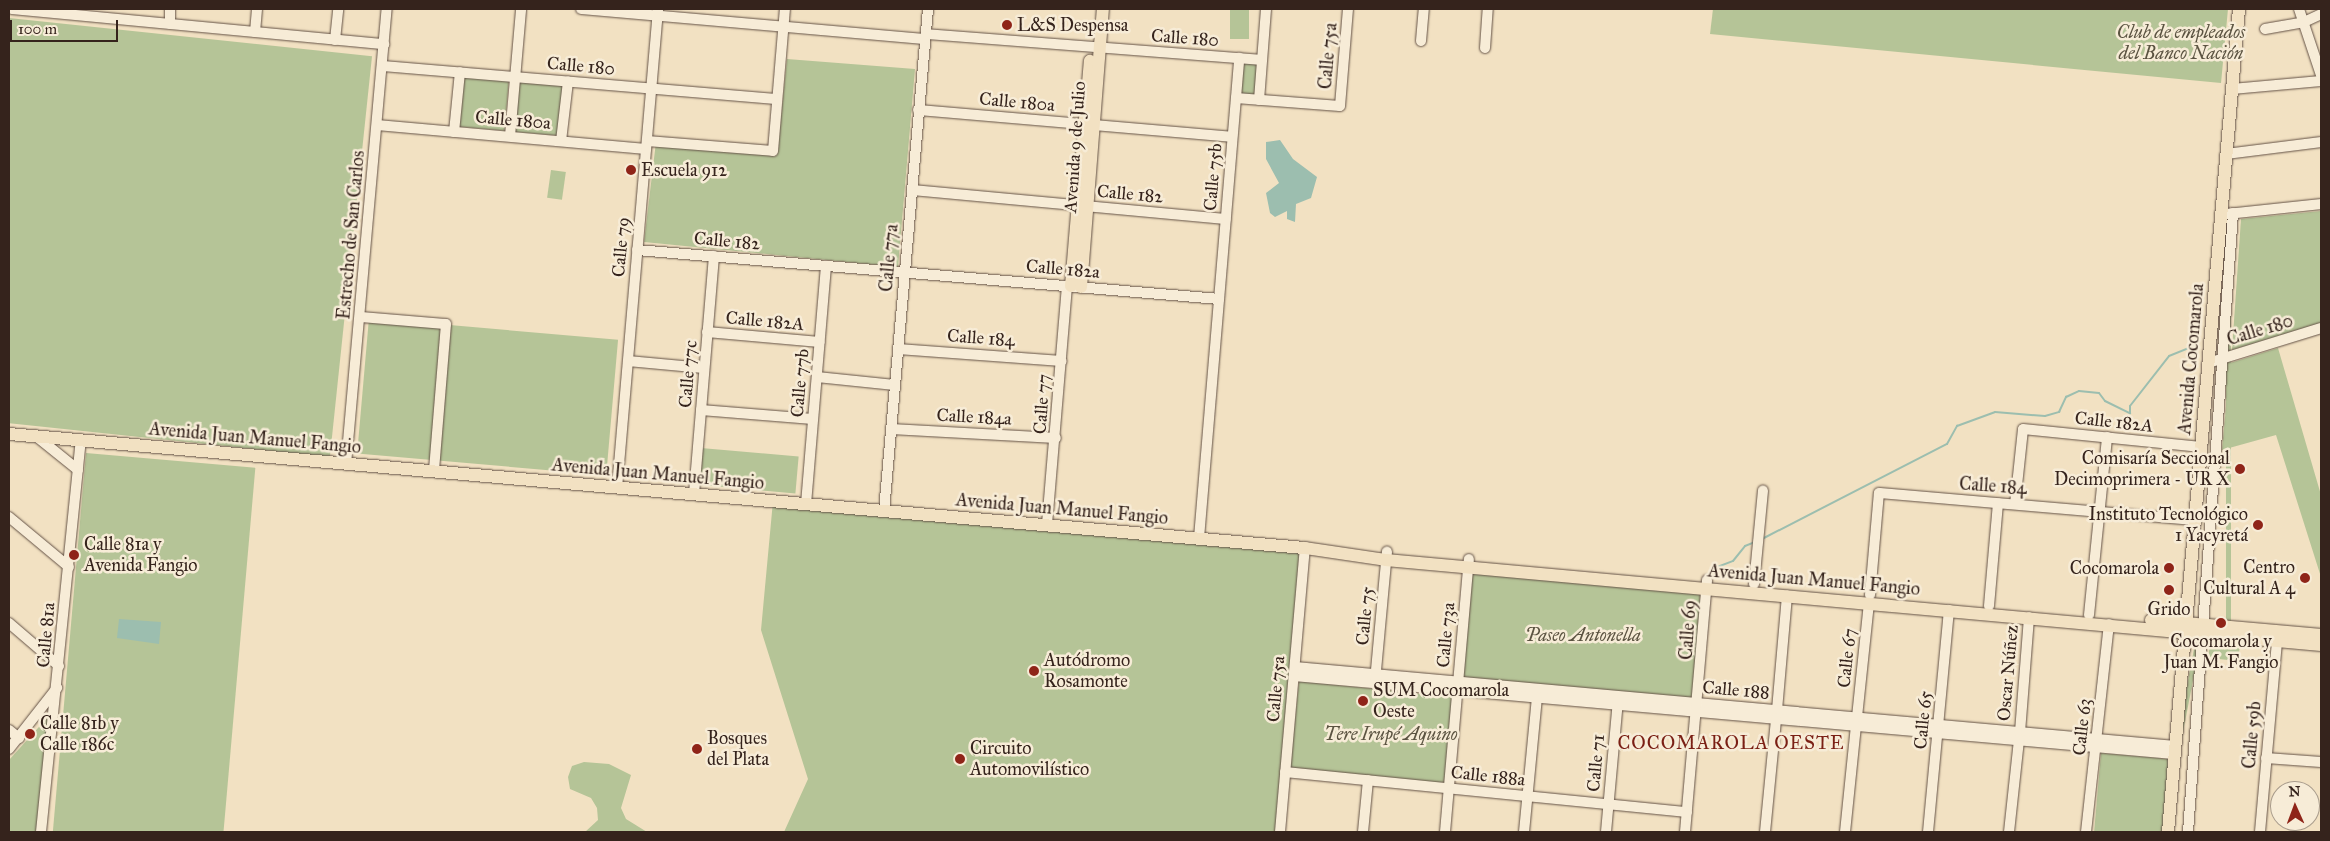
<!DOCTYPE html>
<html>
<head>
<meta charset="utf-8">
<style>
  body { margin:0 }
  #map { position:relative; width:2330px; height:841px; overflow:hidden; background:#f2e1c2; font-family:"IM FELL Great Primer",serif }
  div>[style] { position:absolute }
  .green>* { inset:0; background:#b5c497; transform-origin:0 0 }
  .water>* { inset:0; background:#9cbeaf }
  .stream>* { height:2px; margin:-1px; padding:0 1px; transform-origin:1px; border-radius:1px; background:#9cbeaf }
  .roads { filter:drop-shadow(0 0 1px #645246) drop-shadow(0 0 1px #645246) }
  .minor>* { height:10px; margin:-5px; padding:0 5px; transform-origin:5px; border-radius:5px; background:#f7ecd7 }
  .major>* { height:12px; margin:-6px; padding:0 6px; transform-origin:6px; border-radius:6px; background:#f2e1c2 }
  .dots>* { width:14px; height:14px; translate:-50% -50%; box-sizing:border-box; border:2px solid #f7ecd7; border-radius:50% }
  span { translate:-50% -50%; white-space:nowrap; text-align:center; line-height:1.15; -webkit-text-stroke:5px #f7ecd7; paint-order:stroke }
  .poi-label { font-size:18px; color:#35231c }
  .left { translate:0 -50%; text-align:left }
  .right { translate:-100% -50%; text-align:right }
  .park-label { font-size:18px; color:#5b5341; font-style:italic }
  .street-label { font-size:18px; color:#35231c }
  .neighbourhood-label { font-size:19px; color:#7a1f14; letter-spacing:1px }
  .frame { position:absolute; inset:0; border:10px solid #35231c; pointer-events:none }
  .north { position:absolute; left:2270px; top:781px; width:50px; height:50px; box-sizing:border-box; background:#f7ecd7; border:1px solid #a99c8c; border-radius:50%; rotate:358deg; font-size:14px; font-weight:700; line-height:20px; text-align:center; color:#35231c }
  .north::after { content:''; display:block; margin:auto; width:18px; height:22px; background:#8f2418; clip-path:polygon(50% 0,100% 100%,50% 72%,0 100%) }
  .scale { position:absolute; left:10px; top:20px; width:108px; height:22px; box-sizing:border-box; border:2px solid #35231c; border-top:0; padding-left:6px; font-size:15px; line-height:18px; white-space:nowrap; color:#35231c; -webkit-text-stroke:4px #f7ecd7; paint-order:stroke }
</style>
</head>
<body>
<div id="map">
  <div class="green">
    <i style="left:1230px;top:9px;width:19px;height:30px"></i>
    <i style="clip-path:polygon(1713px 9px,2228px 9px,2221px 83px,1710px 34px)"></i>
    <i style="left:9px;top:18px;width:365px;height:403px;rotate:6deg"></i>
    <i style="clip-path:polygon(787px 59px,915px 69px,898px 267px,644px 242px,656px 142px,777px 154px)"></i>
    <i style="left:1242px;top:63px;width:17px;height:32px;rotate:3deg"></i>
    <i style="left:464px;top:77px;width:45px;height:50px;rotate:5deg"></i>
    <i style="left:518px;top:82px;width:45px;height:50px;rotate:5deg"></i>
    <i style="left:551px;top:170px;width:15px;height:28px;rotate:8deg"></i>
    <i style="clip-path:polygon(2321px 211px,2321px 323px,2232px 350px,2241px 219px)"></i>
    <i style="left:2226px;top:231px;width:5px;height:391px"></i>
    <i style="left:369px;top:318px;width:250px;height:136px;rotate:5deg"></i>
    <i style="clip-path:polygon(2278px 348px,2321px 495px,2321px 577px,2276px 435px,2222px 450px,2230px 363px)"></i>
    <i style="left:701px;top:448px;width:98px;height:37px;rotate:5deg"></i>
    <i style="left:86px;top:453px;width:170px;height:380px;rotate:5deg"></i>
    <i style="clip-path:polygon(773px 501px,1305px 548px,1280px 832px,784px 832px,808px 779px,761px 630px)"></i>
    <i style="left:1472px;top:573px;width:233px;height:105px;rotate:5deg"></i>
    <i style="left:2210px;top:642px;width:30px;height:16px;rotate:6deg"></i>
    <i style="left:2195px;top:644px;width:5px;height:189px;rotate:11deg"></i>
    <i style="left:1299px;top:681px;width:155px;height:88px;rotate:6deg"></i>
    <i style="clip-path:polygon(48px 717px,37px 832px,9px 832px,9px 760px)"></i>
    <i style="left:2101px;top:753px;width:69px;height:79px;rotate:5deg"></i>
    <i style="clip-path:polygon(584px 762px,609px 764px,631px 775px,621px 808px,626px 819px,647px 832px,585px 832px,598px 820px,597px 808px,591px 798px,570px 789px,568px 777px,572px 766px)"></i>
  </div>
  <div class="water">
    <i style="clip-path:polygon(1280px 140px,1293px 159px,1317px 177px,1311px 198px,1296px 204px,1295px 222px,1287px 219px,1287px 211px,1275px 217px,1270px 213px,1266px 193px,1279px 183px,1266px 159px,1266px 142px)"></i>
    <i style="clip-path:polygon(119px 619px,161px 622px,159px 644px,117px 638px)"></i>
  </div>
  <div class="stream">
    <i style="left:1762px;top:539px;width:208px;rotate:-27.2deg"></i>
    <i style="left:1947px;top:444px;width:21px;rotate:-61deg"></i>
    <i style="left:1957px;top:426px;width:40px;rotate:-20.2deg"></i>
    <i style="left:1995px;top:412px;width:50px;rotate:4.6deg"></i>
    <i style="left:2045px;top:416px;width:15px;rotate:-16deg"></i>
    <i style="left:2059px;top:412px;width:17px;rotate:-65deg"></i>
    <i style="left:2066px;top:397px;width:14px;rotate:-25deg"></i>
    <i style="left:2079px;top:391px;width:20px;rotate:6deg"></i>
    <i style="left:2099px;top:393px;width:10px;rotate:53deg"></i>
    <i style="left:2105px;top:401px;width:28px;rotate:26deg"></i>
    <i style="left:2130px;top:413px;width:7px;rotate:-90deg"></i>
    <i style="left:2130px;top:406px;width:63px;rotate:-52deg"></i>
    <i style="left:2169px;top:356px;width:27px;rotate:-22deg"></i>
    <i style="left:1712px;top:569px;width:22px;rotate:-21deg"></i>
    <i style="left:1733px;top:561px;width:19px;rotate:-51deg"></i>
    <i style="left:1745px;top:546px;width:11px;rotate:-22deg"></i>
  </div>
  <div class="roads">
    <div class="minor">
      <i style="left:12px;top:9px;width:374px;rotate:5.4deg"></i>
      <i style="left:581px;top:9px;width:345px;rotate:5deg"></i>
      <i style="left:2299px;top:9px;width:70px;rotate:71.6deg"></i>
      <i style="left:170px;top:24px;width:15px;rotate:-90deg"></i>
      <i style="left:2265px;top:29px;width:40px;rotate:-10deg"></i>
      <i style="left:2304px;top:22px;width:19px;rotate:-25deg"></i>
      <i style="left:255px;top:32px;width:23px;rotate:-85deg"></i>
      <i style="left:926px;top:34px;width:336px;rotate:4.4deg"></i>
      <i style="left:335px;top:40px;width:31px;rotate:-84deg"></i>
      <i style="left:1421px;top:41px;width:32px;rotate:-85deg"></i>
      <i style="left:1485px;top:48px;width:39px;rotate:-86deg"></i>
      <i style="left:382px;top:66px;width:396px;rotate:4.8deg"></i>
      <i style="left:2232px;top:89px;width:89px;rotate:-5.1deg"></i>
      <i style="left:1236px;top:98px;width:104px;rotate:4.4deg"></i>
      <i style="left:1340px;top:106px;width:97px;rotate:-85.3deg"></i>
      <i style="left:1259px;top:100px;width:91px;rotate:-85.6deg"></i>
      <i style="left:918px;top:110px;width:315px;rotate:4.9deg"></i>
      <i style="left:377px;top:125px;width:270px;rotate:5.1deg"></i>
      <i style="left:454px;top:132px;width:60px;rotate:-84.3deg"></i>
      <i style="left:510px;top:136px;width:127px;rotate:-85deg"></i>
      <i style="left:561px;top:141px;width:60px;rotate:-83.3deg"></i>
      <i style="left:647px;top:141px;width:126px;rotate:4.5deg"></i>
      <i style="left:773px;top:151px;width:143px;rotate:-85.2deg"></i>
      <i style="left:2226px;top:154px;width:96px;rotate:-7.2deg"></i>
      <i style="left:912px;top:190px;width:315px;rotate:5.3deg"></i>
      <i style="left:2227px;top:214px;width:95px;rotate:-6.1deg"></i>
      <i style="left:637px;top:250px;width:584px;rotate:4.81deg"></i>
      <i style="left:360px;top:317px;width:86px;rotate:4.7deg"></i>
      <i style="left:446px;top:324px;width:147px;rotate:94.7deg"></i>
      <i style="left:707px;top:332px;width:113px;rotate:5.1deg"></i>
      <i style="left:898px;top:349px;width:164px;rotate:4.2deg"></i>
      <i style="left:628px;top:361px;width:76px;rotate:5.3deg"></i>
      <i style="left:2208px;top:363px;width:118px;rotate:-17.2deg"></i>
      <i style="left:817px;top:377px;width:78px;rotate:5.9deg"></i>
      <i style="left:701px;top:410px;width:112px;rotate:4.6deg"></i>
      <i style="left:891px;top:429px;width:165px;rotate:3.1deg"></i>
      <i style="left:36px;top:436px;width:54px;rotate:39deg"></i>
      <i style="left:346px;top:464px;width:457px;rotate:-84.9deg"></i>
      <i style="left:617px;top:488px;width:481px;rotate:-85.1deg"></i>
      <i style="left:694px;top:494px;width:239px;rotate:-85.2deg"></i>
      <i style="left:806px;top:504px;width:239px;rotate:-85.2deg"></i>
      <i style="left:2015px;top:504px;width:75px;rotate:-83.9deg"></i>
      <i style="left:2023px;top:429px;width:179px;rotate:5.8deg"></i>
      <i style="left:884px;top:511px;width:504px;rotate:-84.99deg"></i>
      <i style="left:9px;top:517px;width:78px;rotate:39.8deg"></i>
      <i style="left:1047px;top:524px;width:239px;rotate:-85.2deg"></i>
      <i style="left:1199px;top:538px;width:482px;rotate:-85.2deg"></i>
      <i style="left:1754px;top:584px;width:94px;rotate:-84.5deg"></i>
      <i style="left:1870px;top:595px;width:102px;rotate:-85deg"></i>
      <i style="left:1879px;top:493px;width:317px;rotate:4.9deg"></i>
      <i style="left:1989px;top:606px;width:103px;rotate:-85deg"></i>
      <i style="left:2089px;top:615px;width:179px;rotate:-84.2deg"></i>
      <i style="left:9px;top:623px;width:66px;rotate:40.7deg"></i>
      <i style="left:1295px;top:667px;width:884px;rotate:5.13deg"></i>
      <i style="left:1294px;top:676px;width:883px;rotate:5.07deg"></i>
      <i style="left:1375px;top:681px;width:130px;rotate:-84.7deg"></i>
      <i style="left:1777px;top:710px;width:115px;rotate:-85deg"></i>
      <i style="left:1857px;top:717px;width:115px;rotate:-84deg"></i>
      <i style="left:9px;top:730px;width:13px;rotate:39deg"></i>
      <i style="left:2020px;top:732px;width:115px;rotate:-85.5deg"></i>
      <i style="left:9px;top:749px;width:78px;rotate:-51.8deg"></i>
      <i style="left:2266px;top:758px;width:55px;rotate:4.2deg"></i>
      <i style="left:1285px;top:772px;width:404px;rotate:5.7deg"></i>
      <i style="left:41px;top:832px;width:394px;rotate:-84.2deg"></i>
      <i style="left:1280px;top:832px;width:285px;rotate:-85deg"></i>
      <i style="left:1363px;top:832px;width:52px;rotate:-84.5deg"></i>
      <i style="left:1445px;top:832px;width:274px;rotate:-85deg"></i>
      <i style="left:1524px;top:832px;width:135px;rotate:-84.5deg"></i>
      <i style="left:1606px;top:832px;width:134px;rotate:-84.8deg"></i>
      <i style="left:1685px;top:832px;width:253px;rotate:-85deg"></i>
      <i style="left:1765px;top:832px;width:114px;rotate:-84.4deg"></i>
      <i style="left:1845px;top:832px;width:107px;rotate:-84.1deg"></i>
      <i style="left:1928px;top:832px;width:223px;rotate:-84.6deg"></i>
      <i style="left:2009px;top:832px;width:93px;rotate:-83.8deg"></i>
      <i style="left:2086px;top:832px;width:209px;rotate:-83.7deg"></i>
      <i style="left:2188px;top:832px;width:621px;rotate:-85.84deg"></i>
      <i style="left:2260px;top:832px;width:192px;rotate:-84.9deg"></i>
    </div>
    <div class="major">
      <i style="left:1071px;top:286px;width:226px;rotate:-85.2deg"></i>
      <i style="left:1081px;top:287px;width:279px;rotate:-85.5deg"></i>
      <i style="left:9px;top:434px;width:1301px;rotate:5.03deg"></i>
      <i style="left:1305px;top:548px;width:82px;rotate:8.4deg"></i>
      <i style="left:1386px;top:560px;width:939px;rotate:5.19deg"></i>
      <i style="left:2151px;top:620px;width:171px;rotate:5deg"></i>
      <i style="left:2168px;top:832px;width:826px;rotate:-85.07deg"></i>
    </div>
  </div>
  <div class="dots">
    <i style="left:1007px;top:25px;background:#8f2418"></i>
    <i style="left:631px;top:170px;background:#8f2418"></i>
    <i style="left:2240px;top:469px;background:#8f2418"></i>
    <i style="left:2258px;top:525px;background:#8f2418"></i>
    <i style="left:74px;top:555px;background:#8f2418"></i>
    <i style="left:2169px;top:568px;background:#8f2418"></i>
    <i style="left:2305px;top:578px;background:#8f2418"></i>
    <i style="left:2169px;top:590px;background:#8f2418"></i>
    <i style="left:2221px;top:623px;background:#8f2418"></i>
    <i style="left:1034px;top:671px;background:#8f2418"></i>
    <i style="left:1363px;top:701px;background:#8f2418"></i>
    <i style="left:30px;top:734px;background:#8f2418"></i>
    <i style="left:697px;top:749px;background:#8f2418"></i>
    <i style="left:960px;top:759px;background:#8f2418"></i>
  </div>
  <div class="poi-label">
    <span class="left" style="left:1017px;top:25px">L&amp;S Despensa</span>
    <span class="left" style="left:641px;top:170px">Escuela 912</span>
    <span class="right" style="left:2230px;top:469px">Comisaría Seccional<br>Decimoprimera - UR X</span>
    <span class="right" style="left:2248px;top:525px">Instituto Tecnológico<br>1 Yacyretá</span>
    <span class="left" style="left:84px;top:555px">Calle 81a y<br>Avenida Fangio</span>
    <span class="right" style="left:2159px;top:568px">Cocomarola</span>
    <span class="right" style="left:2295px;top:578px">Centro<br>Cultural A 4</span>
    <span style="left:2169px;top:609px">Grido</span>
    <span style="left:2221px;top:652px">Cocomarola y<br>Juan M. Fangio</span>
    <span class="left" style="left:1044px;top:671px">Autódromo<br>Rosamonte</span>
    <span class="left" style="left:1373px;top:701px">SUM Cocomarola<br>Oeste</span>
    <span class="left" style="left:40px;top:734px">Calle 81b y<br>Calle 186c</span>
    <span class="left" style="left:707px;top:749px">Bosques<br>del Plata</span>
    <span class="left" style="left:970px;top:759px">Circuito<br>Automovilístico</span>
  </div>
  <div class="park-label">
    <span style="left:2181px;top:43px">Club de empleados<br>del Banco Nación</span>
    <span style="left:1583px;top:635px">Paseo Antonella</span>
    <span style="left:1391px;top:734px">Tere Irupé Aquino</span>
  </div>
  <div class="street-label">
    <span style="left:1185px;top:38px;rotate:4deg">Calle 180</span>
    <span style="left:1328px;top:56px;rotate:-85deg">Calle 75a</span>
    <span style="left:581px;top:66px;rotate:5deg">Calle 180</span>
    <span style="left:1017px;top:102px;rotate:5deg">Calle 180a</span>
    <span style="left:513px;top:120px;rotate:5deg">Calle 180a</span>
    <span style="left:1075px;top:147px;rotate:-86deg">Avenida 9 de Julio</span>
    <span style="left:1213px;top:177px;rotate:-85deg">Calle 75b</span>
    <span style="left:1130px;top:194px;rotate:5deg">Calle 182</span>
    <span style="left:351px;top:235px;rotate:-85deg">Estrecho de San Carlos</span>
    <span style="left:727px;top:241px;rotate:5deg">Calle 182</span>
    <span style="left:621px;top:247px;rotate:-85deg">Calle 79</span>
    <span style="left:889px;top:258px;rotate:-85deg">Calle 77a</span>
    <span style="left:1063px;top:269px;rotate:5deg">Calle 182a</span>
    <span style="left:765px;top:321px;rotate:5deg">Calle 182A</span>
    <span style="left:2260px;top:330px;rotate:-17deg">Calle 180</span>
    <span style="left:981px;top:338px;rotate:4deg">Calle 184</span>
    <span style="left:2191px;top:359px;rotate:-85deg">Avenida Cocomarola</span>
    <span style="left:688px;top:374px;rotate:-85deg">Calle 77c</span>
    <span style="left:800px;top:383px;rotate:-85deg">Calle 77b</span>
    <span style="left:1042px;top:404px;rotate:-86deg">Calle 77</span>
    <span style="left:974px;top:417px;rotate:3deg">Calle 184a</span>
    <span style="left:2114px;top:422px;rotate:6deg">Calle 182A</span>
    <span style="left:255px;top:438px;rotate:5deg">Avenida Juan Manuel Fangio</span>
    <span style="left:658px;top:474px;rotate:5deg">Avenida Juan Manuel Fangio</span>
    <span style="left:1993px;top:486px;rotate:4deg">Calle 184</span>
    <span style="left:1062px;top:509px;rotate:5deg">Avenida Juan Manuel Fangio</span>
    <span style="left:1814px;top:580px;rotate:5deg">Avenida Juan Manuel Fangio</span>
    <span style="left:1365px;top:616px;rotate:-85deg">Calle 75</span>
    <span style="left:1688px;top:630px;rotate:-86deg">Calle 69</span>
    <span style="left:46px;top:635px;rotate:-85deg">Calle 81a</span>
    <span style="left:1446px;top:635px;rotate:-85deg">Calle 73a</span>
    <span style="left:1847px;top:658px;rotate:-84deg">Calle 67</span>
    <span style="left:2008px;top:673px;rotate:-85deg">Oscar Núñez</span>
    <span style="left:1276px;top:689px;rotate:-85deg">Calle 75a</span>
    <span style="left:1736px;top:690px;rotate:5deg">Calle 188</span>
    <span style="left:1923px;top:720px;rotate:-85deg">Calle 65</span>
    <span style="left:2082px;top:727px;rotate:-84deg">Calle 63</span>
    <span style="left:2252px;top:735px;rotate:-85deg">Calle 59b</span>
    <span style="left:1596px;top:763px;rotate:-85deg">Calle 71</span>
    <span style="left:1488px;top:776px;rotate:6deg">Calle 188a</span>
  </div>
  <div class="neighbourhood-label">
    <span style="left:1731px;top:743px">COCOMAROLA OESTE</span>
  </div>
  <div class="frame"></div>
  <div class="north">N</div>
  <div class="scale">100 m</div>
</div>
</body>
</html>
